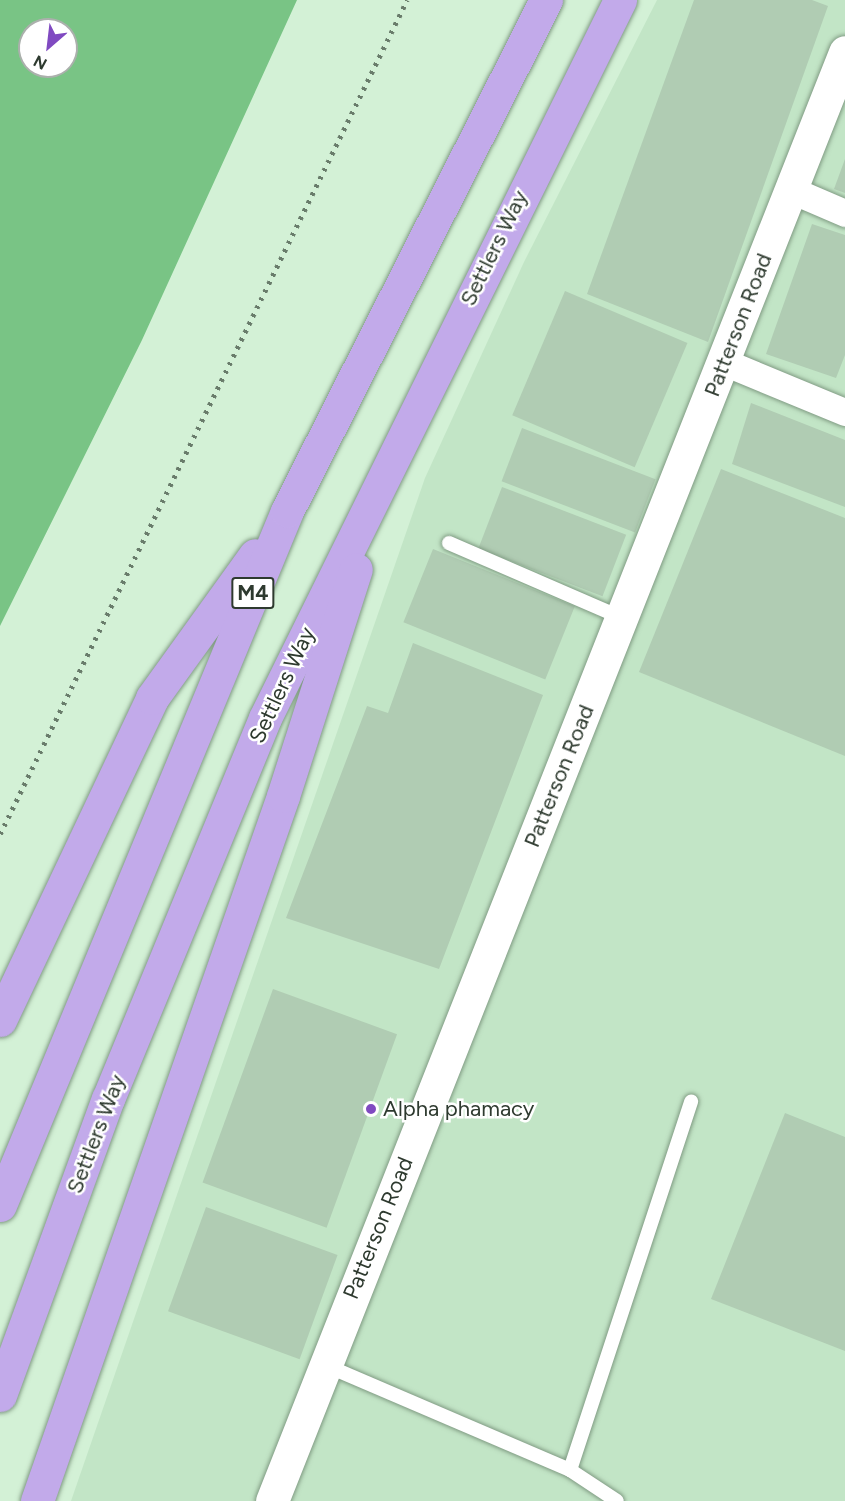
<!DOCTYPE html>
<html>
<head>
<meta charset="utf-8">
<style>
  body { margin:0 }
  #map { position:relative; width:845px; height:1501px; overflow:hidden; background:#d3f1d6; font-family:Figtree,sans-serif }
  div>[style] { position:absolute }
  .built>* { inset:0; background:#c2e5c6 }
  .water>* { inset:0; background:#79c485 }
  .building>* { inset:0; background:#b0ccb3; transform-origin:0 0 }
  .roads { filter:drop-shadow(0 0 2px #809b83) drop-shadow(0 0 2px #809b83) }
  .service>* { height:14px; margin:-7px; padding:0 7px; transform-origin:7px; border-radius:7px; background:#fff }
  .minor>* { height:27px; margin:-13.5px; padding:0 13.5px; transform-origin:13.5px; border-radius:13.5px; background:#fff }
  .tertiary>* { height:33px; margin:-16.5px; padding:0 16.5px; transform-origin:16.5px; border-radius:16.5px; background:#fff }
  .motorway>* { height:33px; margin:-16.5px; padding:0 16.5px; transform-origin:16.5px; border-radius:16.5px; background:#c2aaea }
  .rail>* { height:4.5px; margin-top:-2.25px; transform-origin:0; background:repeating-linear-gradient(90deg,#697c6b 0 3px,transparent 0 9px) }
  .dots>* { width:16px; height:16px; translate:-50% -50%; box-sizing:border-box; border:3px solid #fff; border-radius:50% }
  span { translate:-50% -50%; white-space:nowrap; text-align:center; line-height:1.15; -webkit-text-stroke:5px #fff; paint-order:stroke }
  .shield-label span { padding:2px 4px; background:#fff; border:2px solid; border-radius:4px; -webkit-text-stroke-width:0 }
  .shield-label { font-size:21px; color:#2e3a2f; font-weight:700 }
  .street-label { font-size:22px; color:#2e3a2f }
  .poi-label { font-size:22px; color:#2e3a2f }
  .left { translate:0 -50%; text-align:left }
  .north { position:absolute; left:18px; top:18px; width:60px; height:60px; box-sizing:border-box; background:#fff; border:2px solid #abb0ac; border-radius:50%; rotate:208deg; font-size:16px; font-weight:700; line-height:24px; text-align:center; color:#2e3a2f }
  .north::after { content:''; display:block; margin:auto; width:21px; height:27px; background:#804ac1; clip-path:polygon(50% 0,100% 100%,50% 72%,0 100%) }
</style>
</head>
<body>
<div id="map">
  <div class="built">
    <i style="clip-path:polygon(657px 0,845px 0,845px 1501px,71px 1501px,425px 478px,524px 262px)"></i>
  </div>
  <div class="water">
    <i style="clip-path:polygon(evenodd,0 0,297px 0,142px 340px,0 626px,0 0,30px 30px,66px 30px,66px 66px,30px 66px,30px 30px)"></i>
  </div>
  <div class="building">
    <i style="clip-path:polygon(694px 0,812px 0,828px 6px,708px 342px,587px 294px)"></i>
    <i style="clip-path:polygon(845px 159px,845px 193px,834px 189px)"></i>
    <i style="clip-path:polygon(812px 224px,845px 235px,845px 355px,836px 378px,766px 354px)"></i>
    <i style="left:565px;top:291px;width:133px;height:135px;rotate:23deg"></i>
    <i style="clip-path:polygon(751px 403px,845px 440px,845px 507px,732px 464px)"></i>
    <i style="left:522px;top:428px;width:143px;height:57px;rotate:21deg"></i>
    <i style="clip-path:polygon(721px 469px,845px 518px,845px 756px,639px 672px)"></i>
    <i style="left:502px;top:487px;width:133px;height:66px;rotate:21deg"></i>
    <i style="left:433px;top:549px;width:153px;height:79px;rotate:22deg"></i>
    <i style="clip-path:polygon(413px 643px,543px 695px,439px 969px,286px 918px,367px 706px,388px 713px)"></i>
    <i style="left:273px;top:989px;width:132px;height:206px;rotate:20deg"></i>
    <i style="clip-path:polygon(785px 1113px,845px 1137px,845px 1351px,711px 1299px)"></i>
    <i style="left:206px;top:1207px;width:140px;height:111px;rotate:20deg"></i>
  </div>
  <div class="roads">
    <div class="service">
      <i style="left:449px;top:543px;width:189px;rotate:23.4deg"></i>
      <i style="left:325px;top:1365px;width:267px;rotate:23.2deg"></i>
      <i style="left:570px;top:1470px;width:56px;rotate:33.4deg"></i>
      <i style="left:570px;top:1470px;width:388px;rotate:-71.8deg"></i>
    </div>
    <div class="minor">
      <i style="left:789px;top:189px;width:61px;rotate:23.2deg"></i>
      <i style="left:724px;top:362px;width:131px;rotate:22.5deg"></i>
    </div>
    <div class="tertiary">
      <i style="left:272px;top:1501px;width:1558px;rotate:-68.42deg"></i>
    </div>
    <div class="motorway">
      <i style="left:0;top:1020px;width:356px;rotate:-64.7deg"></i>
      <i style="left:152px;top:698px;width:176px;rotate:-54.2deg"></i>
      <i style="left:0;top:1205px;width:751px;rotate:-67.53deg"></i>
      <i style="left:287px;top:511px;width:573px;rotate:-63.12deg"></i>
      <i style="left:0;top:1395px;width:315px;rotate:-70deg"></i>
      <i style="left:108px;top:1099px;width:412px;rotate:-67.6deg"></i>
      <i style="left:265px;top:718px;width:801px;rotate:-63.69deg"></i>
      <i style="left:37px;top:1501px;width:747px;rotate:-70.76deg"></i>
      <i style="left:283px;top:796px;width:238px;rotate:-72.2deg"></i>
    </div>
  </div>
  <div class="rail">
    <i style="left:0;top:834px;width:928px;rotate:-63.99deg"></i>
  </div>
  <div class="dots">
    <i style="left:371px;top:1109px;background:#804ac1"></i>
  </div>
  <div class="shield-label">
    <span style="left:253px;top:593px">M4</span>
  </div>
  <div class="street-label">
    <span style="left:494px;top:248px;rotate:-64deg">Settlers Way</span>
    <span style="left:738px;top:325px;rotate:-69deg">Patterson Road</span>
    <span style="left:282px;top:685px;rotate:-65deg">Settlers Way</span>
    <span style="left:559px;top:776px;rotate:-68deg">Patterson Road</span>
    <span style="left:96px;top:1134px;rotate:-69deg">Settlers Way</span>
    <span style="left:378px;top:1228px;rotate:-68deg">Patterson Road</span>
  </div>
  <div class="poi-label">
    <span class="left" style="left:383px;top:1109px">Alpha phamacy</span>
  </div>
  <div class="north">N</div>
</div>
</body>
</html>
